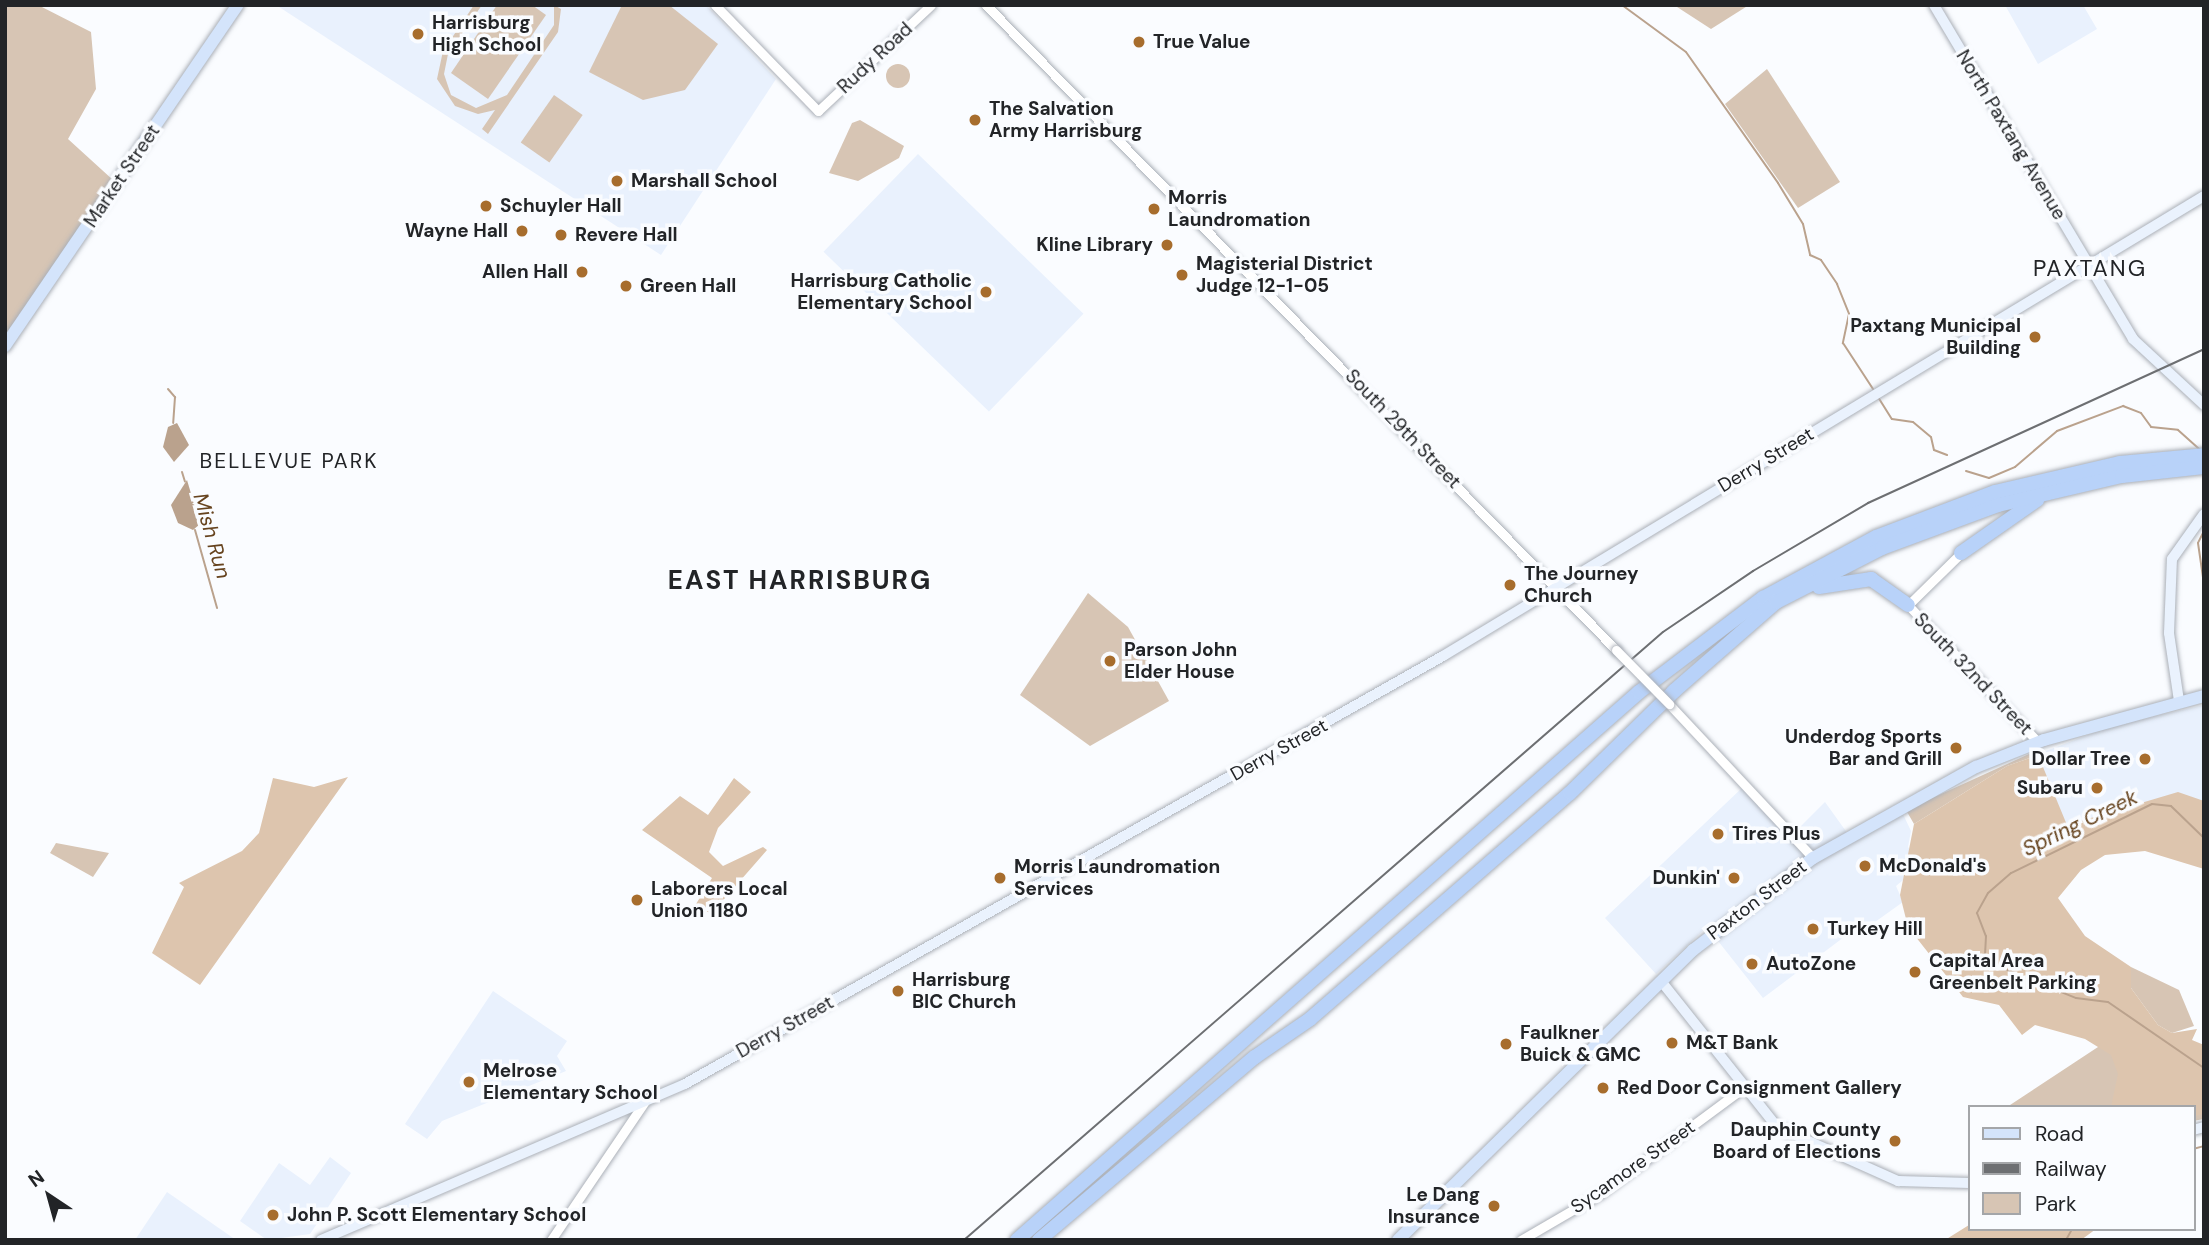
<!DOCTYPE html>
<html>
<head>
<meta charset="utf-8">
<style>
  body { margin:0 }
  #map { position:relative; width:2209px; height:1245px; overflow:hidden; background:#fafcff; font-family:"DM Sans",sans-serif }
  div>[style] { position:absolute }
  .built>* { inset:0; background:#e9f1fd; transform-origin:0 0 }
  .green>* { inset:0; background:#d7c5b4; transform-origin:0 0 }
  .round { border-radius:50% }
  .forest>* { inset:0; background:#ddc5ae }
  .water>* { inset:0; background:#baa28d }
  .stream>* { height:2px; margin:-1px; padding:0 1px; transform-origin:1px; border-radius:1px; background:#baa28d }
  .roads { filter:drop-shadow(0 0 2px #abb0b8) drop-shadow(0 0 2px #abb0b8) }
  .tertiary>* { height:9px; margin:-4.5px; padding:0 4.5px; transform-origin:4.5px; border-radius:4.5px; background:#fff }
  .secondary>* { height:10px; margin:-5px; padding:0 5px; transform-origin:5px; border-radius:5px; background:#eaf2fd }
  .primary>* { height:12px; margin:-6px; padding:0 6px; transform-origin:6px; border-radius:6px; background:#d4e4fb }
  .motorway>* { height:14px; margin:-7px; padding:0 7px; transform-origin:7px; border-radius:7px; background:#b8d2f9 }
  .rail>* { height:2px; margin:-1px; padding:0 1px; transform-origin:1px; border-radius:1px; background:#6d6f72 }
  .bridges { filter:drop-shadow(0 0 2px #abb0b8) drop-shadow(0 0 2px #abb0b8) }
  .tertiary-bridge>* { height:9px; margin:-4.5px; padding:0 4.5px; transform-origin:4.5px; border-radius:4.5px; background:#fff }
  .dots>* { width:19px; height:19px; translate:-50% -50%; box-sizing:border-box; border:4px solid #fafcff; border-radius:50% }
  span { translate:-50% -50%; white-space:nowrap; text-align:center; line-height:1.15; -webkit-text-stroke:7px #fafcff; paint-order:stroke }
  .poi-label { font-size:19px; color:#222427; font-weight:700 }
  .left { translate:0 -50%; text-align:left }
  .right { translate:-100% -50%; text-align:right }
  .street-label { font-size:19px; color:#222427 }
  .neighbourhood-label { font-size:21px; color:#222427; letter-spacing:2px }
  .water-label { font-size:21px; color:#66431e; font-style:italic }
  .quarter-label { font-size:23px; color:#222427; letter-spacing:2px }
  .district-label { font-size:26px; color:#222427; font-weight:700; letter-spacing:2px }
  .frame { position:absolute; inset:0; border:7px solid #222427; pointer-events:none }
  .legend { position:absolute; left:1968px; top:1105px; width:228px; height:126px; box-sizing:border-box; background:#fafcff; border:2px solid #a4a6a9; margin:0; padding:9px 12px; list-style:none; font-size:21px; color:#222427 }
  .legend li { display:flex; align-items:center; gap:14px; height:35px }
  .legend b { width:35px; border:2px solid #a4a6a9 }
  .north { position:absolute; left:14px; top:1161px; width:70px; height:70px; -webkit-text-stroke:5px #fafcff; paint-order:stroke; rotate:324deg; font-size:19px; font-weight:700; line-height:28px; text-align:center; color:#222427 }
  .north::after { content:''; display:block; margin:auto; width:24px; height:32px; background:#222427; clip-path:polygon(50% 0,100% 100%,50% 72%,0 100%) }
</style>
</head>
<body>
<div id="map">
  <div class="built">
    <i style="clip-path:polygon(276px 5px,706px 5px,776px 79px,661px 255px)"></i>
    <i style="clip-path:polygon(2005px 5px,2083px 5px,2097px 29px,2038px 64px)"></i>
    <i style="left:918px;top:154px;width:230px;height:136px;rotate:44deg"></i>
    <i style="clip-path:polygon(2204px 705px,2204px 805px,2067px 826px,2060px 820px,2038px 754px,2109px 727px)"></i>
    <i style="clip-path:polygon(1742px 788px,1790px 837px,1825px 802px,1853px 841px,1902px 812px,1911px 831px,1908px 847px,1921px 865px,1896px 886px,1903px 902px,1868px 927px,1864px 922px,1763px 998px,1707px 927px,1656px 974px,1605px 918px)"></i>
    <i style="clip-path:polygon(493px 991px,567px 1041px,557px 1056px,566px 1071px,442px 1121px,427px 1139px,405px 1124px)"></i>
    <i style="clip-path:polygon(330px 1157px,351px 1173px,310px 1234px,267px 1240px,240px 1221px,279px 1163px,310px 1185px)"></i>
    <i style="clip-path:polygon(167px 1192px,236px 1240px,135px 1240px)"></i>
  </div>
  <div class="green">
    <i style="clip-path:polygon(5px 5px,38px 5px,91px 32px,96px 89px,68px 139px,113px 180px,5px 336px)"></i>
    <i style="clip-path:polygon(474px 5px,482px 5px,448px 54px,444px 74px,451px 95px,476px 108px,507px 95px,554px 25px,554px 5px,561px 9px,558px 32px,488px 134px,482px 129px,495px 110px,478px 114px,455px 106px,437px 79px,443px 51px)"></i>
    <i style="clip-path:polygon(497px 5px,532px 5px,546px 15px,488px 99px,451px 73px)"></i>
    <i style="clip-path:polygon(622px 5px,669px 5px,718px 44px,685px 90px,643px 100px,589px 72px)"></i>
    <i style="clip-path:polygon(1674px 5px,1749px 5px,1711px 29px)"></i>
    <i class="round" style="left:886px;top:64px;width:24px;height:24px"></i>
    <i style="clip-path:polygon(1767px 69px,1840px 182px,1798px 208px,1725px 104px)"></i>
    <i style="left:554px;top:95px;width:35px;height:58px;rotate:35deg"></i>
    <i style="clip-path:polygon(860px 120px,904px 146px,899px 158px,858px 181px,829px 173px,852px 123px)"></i>
    <i style="clip-path:polygon(1088px 593px,1128px 627px,1169px 701px,1090px 746px,1020px 695px)"></i>
    <i style="clip-path:polygon(2029px 754px,2038px 755px,2007px 766px,1914px 824px,1906px 810px)"></i>
    <i style="clip-path:polygon(56px 843px,109px 853px,93px 877px,50px 853px)"></i>
    <i style="clip-path:polygon(2131px 967px,2179px 990px,2194px 1026px,2172px 1033px,2158px 1025px,2131px 988px)"></i>
    <i style="clip-path:polygon(2126px 1012px,2204px 1064px,2204px 1119px,2193px 1121px,2193px 1107px,2007px 1107px,2098px 1047px)"></i>
  </div>
  <div class="forest">
    <i style="clip-path:polygon(2038px 755px,2067px 825px,2178px 792px,2204px 801px,2204px 869px,2145px 851px,2105px 855px,2081px 870px,2058px 898px,2085px 936px,2131px 967px,2131px 988px,2158px 1025px,2172px 1033px,2197px 1029px,2192px 1040px,2204px 1045px,2204px 1114px,2193px 1116px,2193px 1107px,2111px 1107px,2118px 1074px,2111px 1055px,2085px 1039px,2035px 1025px,2022px 1035px,1999px 1005px,1963px 997px,1908px 927px,1900px 895px,1914px 824px,2007px 766px)"></i>
    <i style="clip-path:polygon(348px 777px,200px 985px,152px 953px,184px 887px,179px 883px,242px 851px,259px 833px,273px 778px,314px 787px)"></i>
    <i style="clip-path:polygon(734px 778px,751px 792px,718px 828px,709px 852px,723px 866px,763px 847px,767px 850px,711px 914px,696px 904px,712px 878px,642px 830px,680px 796px,708px 815px)"></i>
    <i style="clip-path:polygon(1969px 1225px,1969px 1229px,2096px 1229px,2081px 1240px,1945px 1240px)"></i>
  </div>
  <div class="water">
    <i style="clip-path:polygon(177px 423px,189px 445px,174px 462px,163px 447px,168px 427px)"></i>
    <i style="clip-path:polygon(187px 480px,200px 524px,193px 530px,178px 523px,171px 505px)"></i>
  </div>
  <div class="stream">
    <i style="left:1622px;top:5px;width:79px;rotate:36.3deg"></i>
    <i style="left:1686px;top:52px;width:160px;rotate:54.9deg"></i>
    <i style="left:1778px;top:183px;width:48px;rotate:58.6deg"></i>
    <i style="left:1803px;top:224px;width:32px;rotate:77deg"></i>
    <i style="left:1810px;top:255px;width:12px;rotate:24deg"></i>
    <i style="left:1821px;top:260px;width:29px;rotate:56deg"></i>
    <i style="left:1837px;top:284px;width:32px;rotate:68deg"></i>
    <i style="left:1849px;top:314px;width:30px;rotate:102deg"></i>
    <i style="left:1843px;top:343px;width:55px;rotate:56.9deg"></i>
    <i style="left:168px;top:389px;width:11px;rotate:49deg"></i>
    <i style="left:175px;top:397px;width:26px;rotate:94deg"></i>
    <i style="left:1878px;top:397px;width:26px;rotate:58deg"></i>
    <i style="left:1892px;top:419px;width:21px;rotate:8deg"></i>
    <i style="left:1913px;top:422px;width:23px;rotate:40deg"></i>
    <i style="left:1931px;top:437px;width:13px;rotate:77deg"></i>
    <i style="left:1934px;top:450px;width:14px;rotate:21deg"></i>
    <i style="left:1966px;top:471px;width:24px;rotate:17deg"></i>
    <i style="left:1989px;top:478px;width:28px;rotate:-23deg"></i>
    <i style="left:2015px;top:467px;width:55px;rotate:-40.6deg"></i>
    <i style="left:2057px;top:431px;width:71px;rotate:-20.7deg"></i>
    <i style="left:2123px;top:406px;width:19px;rotate:21deg"></i>
    <i style="left:2141px;top:413px;width:17px;rotate:54deg"></i>
    <i style="left:2151px;top:427px;width:27px;rotate:6deg"></i>
    <i style="left:2178px;top:430px;width:30px;rotate:42deg"></i>
    <i style="left:182px;top:472px;width:10px;rotate:73deg"></i>
    <i style="left:195px;top:530px;width:81px;rotate:74.2deg"></i>
    <i style="left:2204px;top:531px;width:13px;rotate:117deg"></i>
    <i style="left:2198px;top:543px;width:41px;rotate:81.7deg"></i>
    <i style="left:2204px;top:838px;width:46px;rotate:-135.9deg"></i>
    <i style="left:2171px;top:806px;width:19px;rotate:-174deg"></i>
    <i style="left:2152px;top:804px;width:157px;rotate:153.9deg"></i>
    <i style="left:2011px;top:873px;width:30px;rotate:139deg"></i>
    <i style="left:1988px;top:893px;width:23px;rotate:119deg"></i>
    <i style="left:1977px;top:913px;width:25px;rotate:69deg"></i>
    <i style="left:1986px;top:936px;width:19px;rotate:93deg"></i>
    <i style="left:1985px;top:955px;width:14px;rotate:45deg"></i>
    <i style="left:1995px;top:965px;width:87px;rotate:22.2deg"></i>
    <i style="left:2076px;top:998px;width:32px;rotate:7deg"></i>
    <i style="left:2108px;top:1002px;width:116px;rotate:34.5deg"></i>
    <i style="left:2193px;top:1149px;width:11px;rotate:-15deg"></i>
    <i style="left:2066px;top:1240px;width:13px;rotate:-61deg"></i>
  </div>
  <div class="roads">
    <div class="tertiary">
      <i style="left:715px;top:5px;width:148px;rotate:45.8deg"></i>
      <i style="left:818px;top:111px;width:155px;rotate:-43.2deg"></i>
      <i style="left:986px;top:5px;width:902px;rotate:45.67deg"></i>
      <i style="left:1961px;top:553px;width:74px;rotate:135.5deg"></i>
      <i style="left:1908px;top:605px;width:189px;rotate:46.5deg"></i>
      <i style="left:1669px;top:704px;width:211px;rotate:46.9deg"></i>
      <i style="left:551px;top:1240px;width:168px;rotate:-55.9deg"></i>
      <i style="left:1521px;top:1240px;width:91px;rotate:-30.2deg"></i>
      <i style="left:1600px;top:1194px;width:177px;rotate:-36.5deg"></i>
    </div>
    <div class="secondary">
      <i style="left:1934px;top:5px;width:389px;rotate:59.2deg"></i>
      <i style="left:2133px;top:339px;width:97px;rotate:42.9deg"></i>
      <i style="left:2179px;top:701px;width:69px;rotate:-98.4deg"></i>
      <i style="left:2169px;top:633px;width:74px;rotate:-87.7deg"></i>
      <i style="left:2172px;top:559px;width:55px;rotate:-54.6deg"></i>
      <i style="left:1661px;top:981px;width:186px;rotate:51.5deg"></i>
      <i style="left:1777px;top:1127px;width:133px;rotate:24.1deg"></i>
      <i style="left:1898px;top:1181px;width:71px;rotate:1.6deg"></i>
      <i style="left:2193px;top:1130px;width:11px;rotate:-15deg"></i>
      <i style="left:321px;top:1240px;width:396px;rotate:-23.2deg"></i>
      <i style="left:685px;top:1084px;width:870px;rotate:-29.45deg"></i>
      <i style="left:1443px;top:656px;width:889px;rotate:-31.15deg"></i>
    </div>
    <div class="primary">
      <i style="left:5px;top:346px;width:413px;rotate:-55.7deg"></i>
      <i style="left:1398px;top:1240px;width:414px;rotate:-44.5deg"></i>
      <i style="left:1693px;top:950px;width:151px;rotate:-37.5deg"></i>
      <i style="left:1813px;top:858px;width:187px;rotate:-29.2deg"></i>
      <i style="left:1976px;top:767px;width:73px;rotate:-21.7deg"></i>
      <i style="left:2044px;top:740px;width:166px;rotate:-15.4deg"></i>
    </div>
    <div class="motorway">
      <i style="left:1961px;top:553px;width:93px;rotate:-34.9deg"></i>
      <i style="left:1819px;top:587px;width:53px;rotate:-8.7deg"></i>
      <i style="left:1871px;top:579px;width:45px;rotate:35.1deg"></i>
      <i style="left:1017px;top:1240px;width:829px;rotate:-41.38deg"></i>
      <i style="left:1639px;top:692px;width:156px;rotate:-37.2deg"></i>
      <i style="left:1763px;top:598px;width:128px;rotate:-28.4deg"></i>
      <i style="left:1876px;top:537px;width:127px;rotate:-20.7deg"></i>
      <i style="left:1995px;top:492px;width:128px;rotate:-13.1deg"></i>
      <i style="left:2120px;top:463px;width:84px;rotate:-5.4deg"></i>
      <i style="left:1039px;top:1240px;width:283px;rotate:-40.3deg"></i>
      <i style="left:1255px;top:1057px;width:67px;rotate:-34.6deg"></i>
      <i style="left:1310px;top:1019px;width:344px;rotate:-41deg"></i>
      <i style="left:1570px;top:793px;width:146px;rotate:-44.4deg"></i>
      <i style="left:1674px;top:691px;width:135px;rotate:-41.1deg"></i>
      <i style="left:1776px;top:602px;width:119px;rotate:-27deg"></i>
      <i style="left:1882px;top:548px;width:124px;rotate:-20.3deg"></i>
      <i style="left:1998px;top:505px;width:127px;rotate:-13.2deg"></i>
      <i style="left:2122px;top:476px;width:82px;rotate:-6.3deg"></i>
    </div>
  </div>
  <div class="rail">
    <i style="left:964px;top:1240px;width:926px;rotate:-41.02deg"></i>
    <i style="left:1663px;top:632px;width:109px;rotate:-34.1deg"></i>
    <i style="left:1753px;top:571px;width:134px;rotate:-30.6deg"></i>
    <i style="left:1868px;top:503px;width:370px;rotate:-24.6deg"></i>
  </div>
  <div class="bridges">
    <div class="tertiary-bridge">
      <i style="left:1616px;top:650px;width:76px;rotate:45.5deg"></i>
    </div>
  </div>
  <div class="dots">
    <i style="left:418px;top:34px;background:#a76d2d"></i>
    <i style="left:1139px;top:42px;background:#a76d2d"></i>
    <i style="left:975px;top:120px;background:#a76d2d"></i>
    <i style="left:617px;top:181px;background:#a76d2d"></i>
    <i style="left:486px;top:206px;background:#a76d2d"></i>
    <i style="left:1154px;top:209px;background:#a76d2d"></i>
    <i style="left:522px;top:231px;background:#a76d2d"></i>
    <i style="left:561px;top:235px;background:#a76d2d"></i>
    <i style="left:1167px;top:245px;background:#a76d2d"></i>
    <i style="left:582px;top:272px;background:#a76d2d"></i>
    <i style="left:1182px;top:275px;background:#a76d2d"></i>
    <i style="left:626px;top:286px;background:#a76d2d"></i>
    <i style="left:986px;top:292px;background:#a76d2d"></i>
    <i style="left:2035px;top:337px;background:#a76d2d"></i>
    <i style="left:1510px;top:585px;background:#a76d2d"></i>
    <i style="left:1110px;top:661px;background:#a76d2d"></i>
    <i style="left:1956px;top:748px;background:#a76d2d"></i>
    <i style="left:2145px;top:759px;background:#a76d2d"></i>
    <i style="left:2097px;top:788px;background:#a76d2d"></i>
    <i style="left:1718px;top:834px;background:#a76d2d"></i>
    <i style="left:1865px;top:866px;background:#a76d2d"></i>
    <i style="left:1000px;top:878px;background:#a76d2d"></i>
    <i style="left:1734px;top:878px;background:#a76d2d"></i>
    <i style="left:637px;top:900px;background:#a76d2d"></i>
    <i style="left:1813px;top:929px;background:#a76d2d"></i>
    <i style="left:1752px;top:964px;background:#a76d2d"></i>
    <i style="left:1915px;top:972px;background:#a76d2d"></i>
    <i style="left:898px;top:991px;background:#a76d2d"></i>
    <i style="left:1672px;top:1043px;background:#a76d2d"></i>
    <i style="left:1506px;top:1044px;background:#a76d2d"></i>
    <i style="left:469px;top:1082px;background:#a76d2d"></i>
    <i style="left:1603px;top:1088px;background:#a76d2d"></i>
    <i style="left:1895px;top:1141px;background:#a76d2d"></i>
    <i style="left:1494px;top:1206px;background:#a76d2d"></i>
    <i style="left:273px;top:1215px;background:#a76d2d"></i>
  </div>
  <div class="poi-label">
    <span class="left" style="left:432px;top:34px">Harrisburg<br>High School</span>
    <span class="left" style="left:1153px;top:42px">True Value</span>
    <span class="left" style="left:989px;top:120px">The Salvation<br>Army Harrisburg</span>
    <span class="left" style="left:631px;top:181px">Marshall School</span>
    <span class="left" style="left:1168px;top:209px">Morris<br>Laundromation</span>
    <span class="left" style="left:500px;top:206px">Schuyler Hall</span>
    <span class="right" style="left:508px;top:231px">Wayne Hall</span>
    <span class="left" style="left:575px;top:235px">Revere Hall</span>
    <span class="right" style="left:1153px;top:245px">Kline Library</span>
    <span class="left" style="left:1196px;top:275px">Magisterial District<br>Judge 12-1-05</span>
    <span class="right" style="left:568px;top:272px">Allen Hall</span>
    <span class="right" style="left:972px;top:292px">Harrisburg Catholic<br>Elementary School</span>
    <span class="left" style="left:640px;top:286px">Green Hall</span>
    <span class="right" style="left:2021px;top:337px">Paxtang Municipal<br>Building</span>
    <span class="left" style="left:1524px;top:585px">The Journey<br>Church</span>
    <span class="left" style="left:1124px;top:661px">Parson John<br>Elder House</span>
    <span class="right" style="left:1942px;top:748px">Underdog Sports<br>Bar and Grill</span>
    <span class="right" style="left:2131px;top:759px">Dollar Tree</span>
    <span class="right" style="left:2083px;top:788px">Subaru</span>
    <span class="left" style="left:1732px;top:834px">Tires Plus</span>
    <span class="left" style="left:1879px;top:866px">McDonald's</span>
    <span class="left" style="left:1014px;top:878px">Morris Laundromation<br>Services</span>
    <span class="right" style="left:1720px;top:878px">Dunkin'</span>
    <span class="left" style="left:651px;top:900px">Laborers Local<br>Union 1180</span>
    <span class="left" style="left:1827px;top:929px">Turkey Hill</span>
    <span class="left" style="left:1929px;top:972px">Capital Area<br>Greenbelt Parking</span>
    <span class="left" style="left:1766px;top:964px">AutoZone</span>
    <span class="left" style="left:912px;top:991px">Harrisburg<br>BIC Church</span>
    <span class="left" style="left:1520px;top:1044px">Faulkner<br>Buick &amp; GMC</span>
    <span class="left" style="left:1686px;top:1043px">M&amp;T Bank</span>
    <span class="left" style="left:483px;top:1082px">Melrose<br>Elementary School</span>
    <span class="left" style="left:1617px;top:1088px">Red Door Consignment Gallery</span>
    <span class="right" style="left:1881px;top:1141px">Dauphin County<br>Board of Elections</span>
    <span class="right" style="left:1480px;top:1206px">Le Dang<br>Insurance</span>
    <span class="left" style="left:287px;top:1215px">John P. Scott Elementary School</span>
  </div>
  <div class="street-label">
    <span style="left:875px;top:58px;rotate:-43deg">Rudy Road</span>
    <span style="left:2011px;top:135px;rotate:59deg">North Paxtang Avenue</span>
    <span style="left:122px;top:176px;rotate:-56deg">Market Street</span>
    <span style="left:1403px;top:429px;rotate:46deg">South 29th Street</span>
    <span style="left:1766px;top:460px;rotate:-31deg">Derry Street</span>
    <span style="left:1973px;top:674px;rotate:46deg">South 32nd Street</span>
    <span style="left:1279px;top:750px;rotate:-29deg">Derry Street</span>
    <span style="left:1757px;top:900px;rotate:-37deg">Paxton Street</span>
    <span style="left:785px;top:1027px;rotate:-29deg">Derry Street</span>
    <span style="left:1633px;top:1167px;rotate:-35deg">Sycamore Street</span>
  </div>
  <div class="neighbourhood-label">
    <span style="left:289px;top:461px">BELLEVUE PARK</span>
  </div>
  <div class="water-label">
    <span style="left:212px;top:536px;rotate:74deg">Mish Run</span>
    <span style="left:2080px;top:823px;rotate:-26deg">Spring Creek</span>
  </div>
  <div class="quarter-label">
    <span style="left:2090px;top:268px">PAXTANG</span>
  </div>
  <div class="district-label">
    <span style="left:800px;top:581px">EAST HARRISBURG</span>
  </div>
  <div class="frame"></div>
  <ul class="legend">
  <li><b style="height:9px;background:#d4e4fb"></b>Road</li>
  <li><b style="height:9px;background:#6d6f72"></b>Railway</li>
  <li><b style="height:19px;background:#d7c5b4"></b>Park</li>
  </ul>
  <div class="north">N</div>
</div>
</body>
</html>
